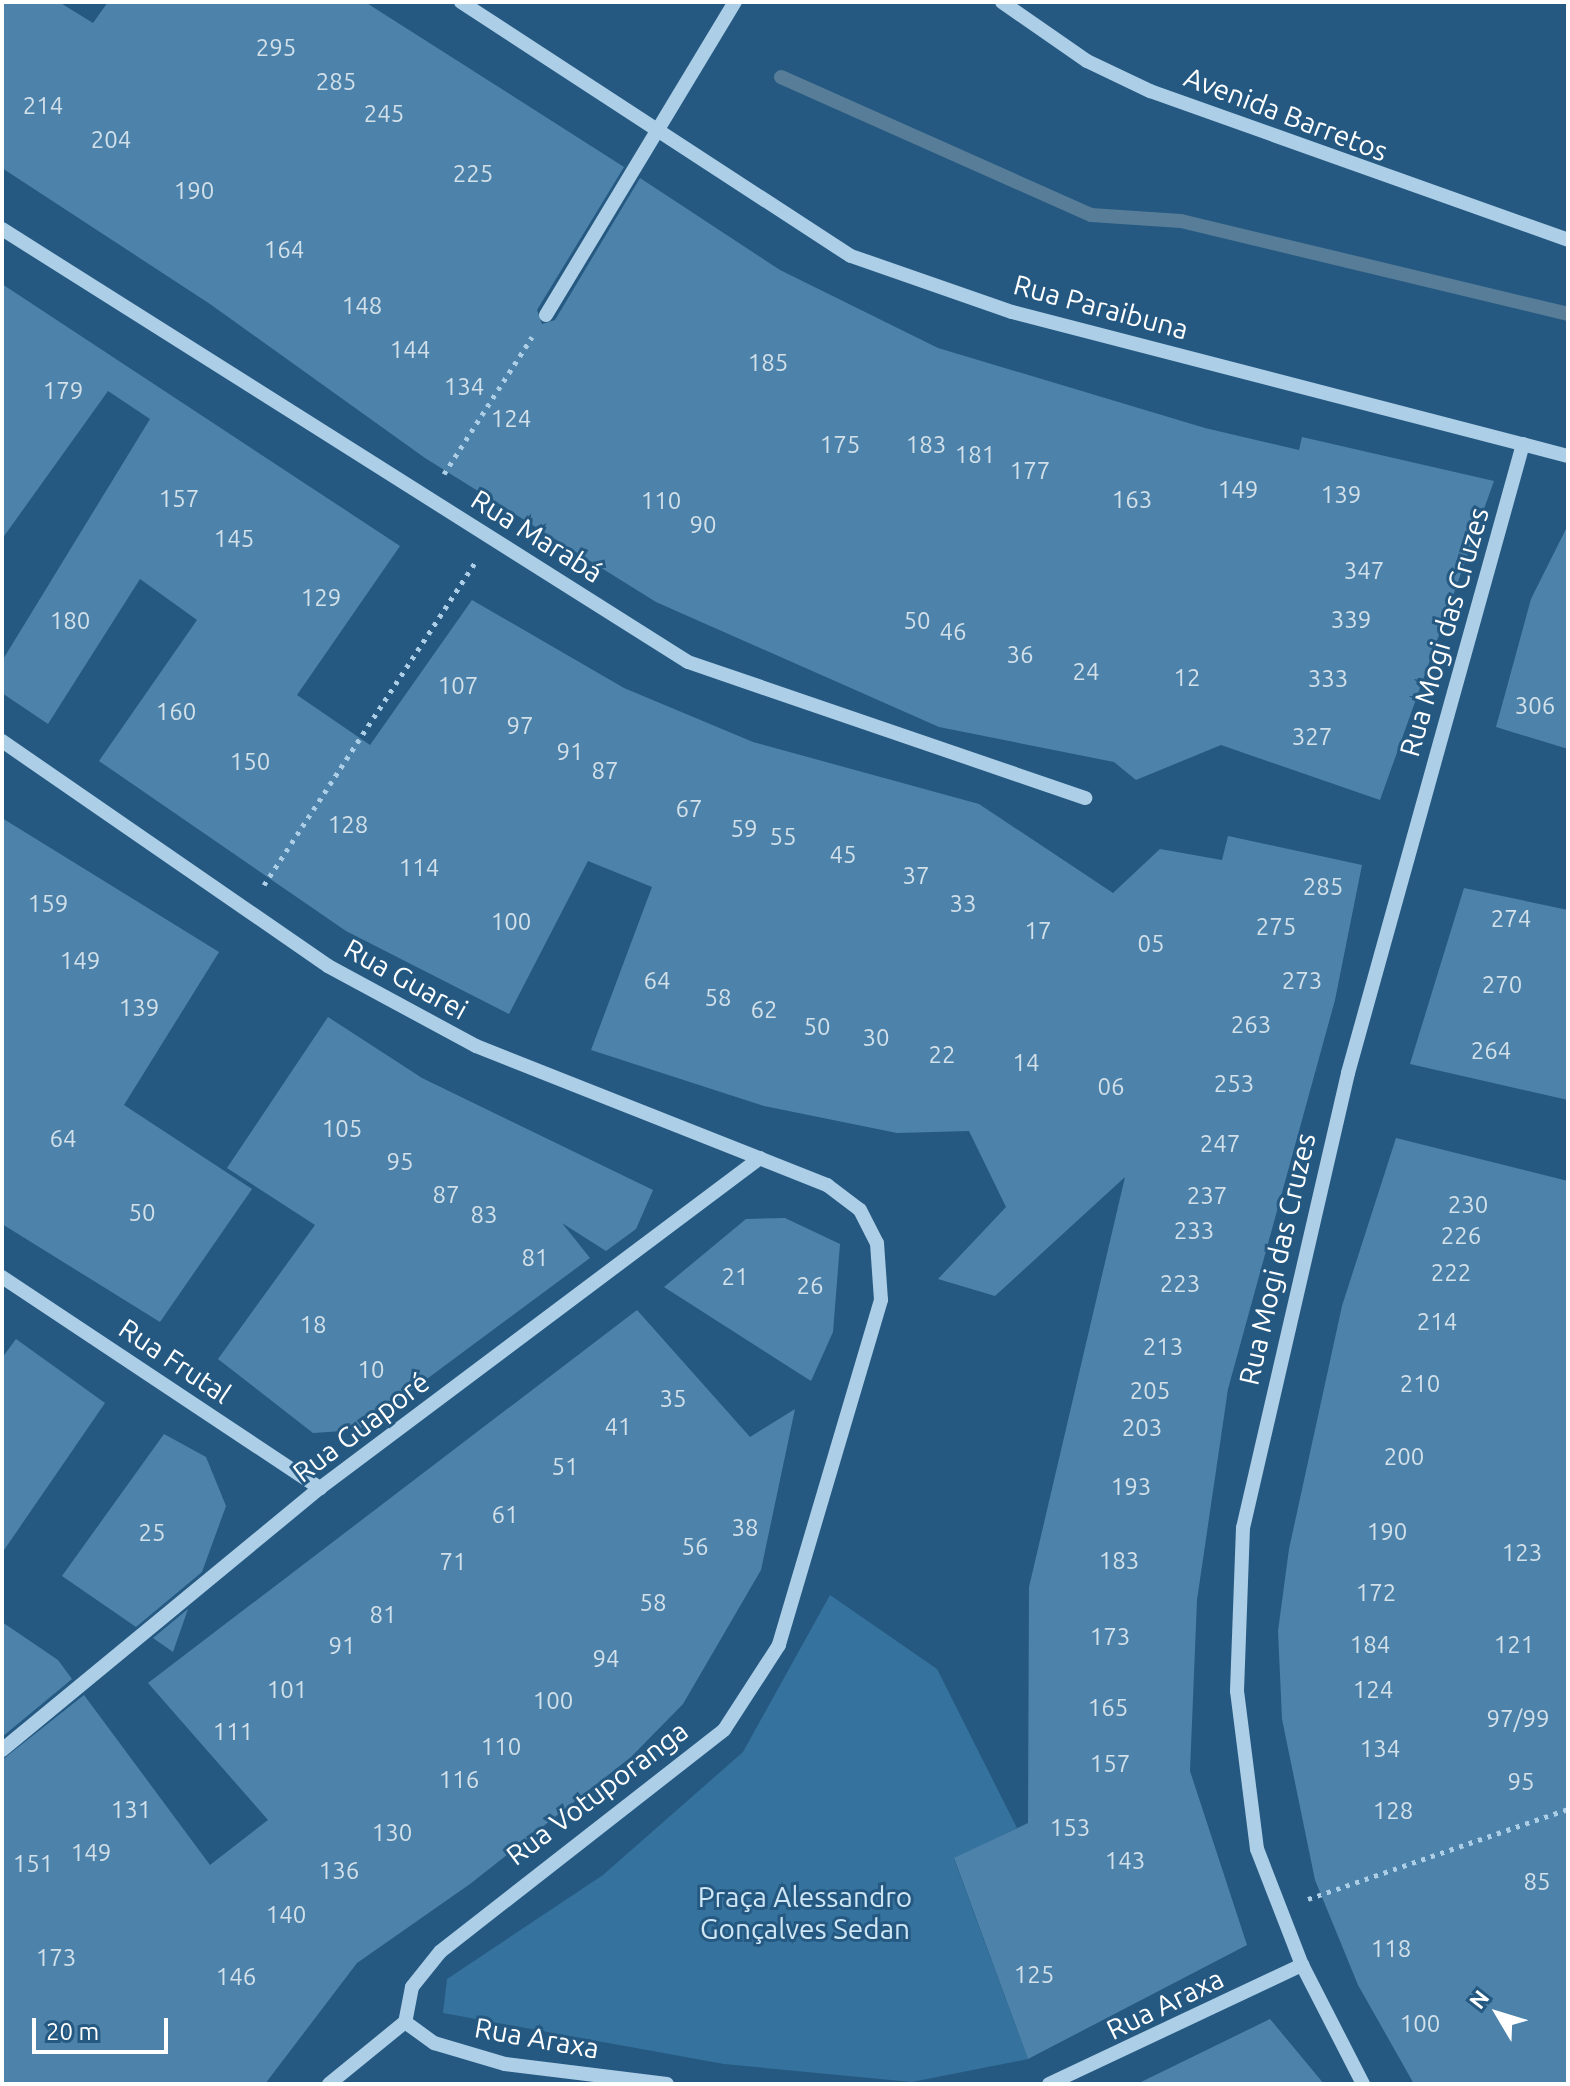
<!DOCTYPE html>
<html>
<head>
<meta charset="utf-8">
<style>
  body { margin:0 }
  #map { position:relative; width:1570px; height:2086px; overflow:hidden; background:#255981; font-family:Ubuntu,sans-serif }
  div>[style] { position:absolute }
  .green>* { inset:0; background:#35729d }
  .stream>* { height:14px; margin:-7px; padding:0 7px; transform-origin:7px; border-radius:7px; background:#577d98 }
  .building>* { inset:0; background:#4d83aa }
  .path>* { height:5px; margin-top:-2.5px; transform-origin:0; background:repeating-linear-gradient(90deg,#accee7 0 4px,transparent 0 10px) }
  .minor>* { height:14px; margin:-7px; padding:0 7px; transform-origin:7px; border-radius:7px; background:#accee7 }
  span { translate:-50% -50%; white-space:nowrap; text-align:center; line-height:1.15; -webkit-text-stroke:6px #255981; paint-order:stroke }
  .number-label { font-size:24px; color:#d2e0ea }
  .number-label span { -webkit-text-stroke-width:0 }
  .street-label { font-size:28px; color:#fff }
  .park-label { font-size:28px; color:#cfe6f5 }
  .frame { position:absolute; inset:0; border:4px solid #fff; pointer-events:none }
  .north { position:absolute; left:1458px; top:1974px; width:80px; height:80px; -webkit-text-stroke:6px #255981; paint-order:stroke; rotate:308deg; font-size:22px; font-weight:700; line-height:32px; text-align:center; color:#fff }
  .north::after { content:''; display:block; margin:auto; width:28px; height:36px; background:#fff; clip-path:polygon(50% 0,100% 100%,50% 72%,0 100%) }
  .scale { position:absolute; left:32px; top:2018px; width:136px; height:36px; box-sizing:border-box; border:4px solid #fff; border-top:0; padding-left:10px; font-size:24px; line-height:28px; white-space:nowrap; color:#fff; -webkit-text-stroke:6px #255981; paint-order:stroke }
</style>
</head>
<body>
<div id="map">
  <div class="green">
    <i style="clip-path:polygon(830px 1595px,937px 1669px,1017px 1828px,954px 1859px,1028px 2059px,912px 2082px,724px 2064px,443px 2013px,447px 1979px,603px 1875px,743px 1752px)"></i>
  </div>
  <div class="stream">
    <i style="left:781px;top:77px;width:339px;rotate:24deg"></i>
    <i style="left:1091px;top:215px;width:90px;rotate:3.8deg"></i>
    <i style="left:1181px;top:221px;width:398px;rotate:13.5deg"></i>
  </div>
  <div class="building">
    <i style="clip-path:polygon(2px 2px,59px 2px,93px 23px,108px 2px,365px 2px,624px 167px,537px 310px,542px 324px,555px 320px,640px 178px,780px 270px,938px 348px,1205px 428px,1299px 450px,1302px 437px,1494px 481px,1380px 800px,1221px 745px,1136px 780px,1114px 762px,939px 727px,656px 602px,425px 458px,210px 304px,2px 168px)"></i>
    <i style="clip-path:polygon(2px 284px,400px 546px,297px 695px,370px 745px,472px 600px,624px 688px,753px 742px,979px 804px,1113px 893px,1160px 849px,1222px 860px,1228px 836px,1362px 865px,1335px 1000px,1228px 1389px,1197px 1600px,1190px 1771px,1247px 1945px,1028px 2059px,954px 1858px,1028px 1823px,1029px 1587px,1125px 1177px,995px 1296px,938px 1279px,1006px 1207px,969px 1131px,897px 1133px,764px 1106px,591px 1050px,652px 887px,588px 861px,509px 1014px,346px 931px,99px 761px,197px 620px,140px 579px,48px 724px,2px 693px,2px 661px,150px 419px,108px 391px,2px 539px)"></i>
    <i style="clip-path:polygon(1568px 525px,1568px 749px,1496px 727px,1531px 599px)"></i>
    <i style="clip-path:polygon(2px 818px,219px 952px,124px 1105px,252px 1189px,160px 1322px,2px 1224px)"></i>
    <i style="clip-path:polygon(1464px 888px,1568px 910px,1568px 1100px,1410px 1064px)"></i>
    <i style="clip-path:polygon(328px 1017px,422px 1078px,653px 1190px,636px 1229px,606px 1251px,562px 1223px,590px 1258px,358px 1430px,313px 1433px,218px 1359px,315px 1225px,227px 1168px)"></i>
    <i style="clip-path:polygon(1396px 1138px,1568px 1181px,1568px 2084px,1414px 2084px,1358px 1985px,1315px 1880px,1282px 1719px,1278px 1631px,1289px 1549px,1342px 1306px)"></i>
    <i style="clip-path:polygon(785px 1218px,840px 1244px,833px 1332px,811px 1381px,664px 1287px,746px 1219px)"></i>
    <i style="clip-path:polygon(637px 1310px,750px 1437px,795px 1409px,761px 1570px,683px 1704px,631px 1757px,470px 1884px,357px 1963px,265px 2084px,2px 2084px,2px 1760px,84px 1695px,210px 1865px,268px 1820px,148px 1683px)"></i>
    <i style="clip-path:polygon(16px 1339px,105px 1403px,2px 1553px,2px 1358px)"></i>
    <i style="clip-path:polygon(164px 1434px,206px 1457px,226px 1506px,202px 1572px,136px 1627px,62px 1576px)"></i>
    <i style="clip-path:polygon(188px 1609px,173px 1652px,153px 1638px)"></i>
    <i style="clip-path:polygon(2px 1622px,58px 1660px,72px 1679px,2px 1737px)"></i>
    <i style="clip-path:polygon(1270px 2019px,1324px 2084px,1137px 2084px)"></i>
  </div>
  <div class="path">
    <i style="left:444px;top:474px;width:163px;rotate:-57.3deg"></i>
    <i style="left:264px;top:885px;width:386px;rotate:-56.8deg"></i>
    <i style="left:1308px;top:1899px;width:275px;rotate:-19.1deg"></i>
  </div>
  <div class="minor">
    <i style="left:461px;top:2px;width:465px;rotate:33.1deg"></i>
    <i style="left:851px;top:256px;width:170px;rotate:19.2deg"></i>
    <i style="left:1012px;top:312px;width:574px;rotate:14.52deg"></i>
    <i style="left:1002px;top:2px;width:103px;rotate:34.8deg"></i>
    <i style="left:1087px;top:61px;width:70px;rotate:25.5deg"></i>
    <i style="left:1150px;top:91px;width:444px;rotate:19.6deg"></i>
    <i style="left:2px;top:229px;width:811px;rotate:32.26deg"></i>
    <i style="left:688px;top:662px;width:420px;rotate:18.9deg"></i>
    <i style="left:546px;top:315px;width:366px;rotate:-58.9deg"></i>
    <i style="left:2px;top:741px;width:396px;rotate:34.6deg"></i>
    <i style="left:328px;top:966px;width:168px;rotate:28.4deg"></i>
    <i style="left:476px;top:1046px;width:378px;rotate:21.6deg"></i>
    <i style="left:827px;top:1185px;width:41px;rotate:37.1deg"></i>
    <i style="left:860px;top:1210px;width:37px;rotate:63deg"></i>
    <i style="left:877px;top:1243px;width:57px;rotate:86deg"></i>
    <i style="left:881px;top:1300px;width:360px;rotate:106.5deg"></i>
    <i style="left:779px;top:1645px;width:101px;rotate:122.9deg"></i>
    <i style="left:724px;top:1730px;width:360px;rotate:142deg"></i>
    <i style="left:440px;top:1952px;width:45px;rotate:128.7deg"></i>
    <i style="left:412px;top:1987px;width:36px;rotate:101deg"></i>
    <i style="left:405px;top:2022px;width:98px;rotate:140.8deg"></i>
    <i style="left:2px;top:1277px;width:382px;rotate:33.6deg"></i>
    <i style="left:2px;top:1750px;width:412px;rotate:-39.5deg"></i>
    <i style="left:320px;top:1488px;width:550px;rotate:-36.87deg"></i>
    <i style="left:405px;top:2022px;width:36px;rotate:36deg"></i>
    <i style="left:434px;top:2043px;width:74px;rotate:16.5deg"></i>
    <i style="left:505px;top:2064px;width:163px;rotate:7deg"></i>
    <i style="left:1049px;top:2084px;width:280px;rotate:-25.2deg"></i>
    <i style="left:1363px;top:2084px;width:134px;rotate:-117.1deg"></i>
    <i style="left:1302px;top:1965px;width:124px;rotate:-111.2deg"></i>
    <i style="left:1257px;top:1849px;width:159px;rotate:-97.2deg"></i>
    <i style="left:1237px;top:1691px;width:163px;rotate:-87.9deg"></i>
    <i style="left:1243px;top:1528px;width:467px;rotate:-77deg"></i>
    <i style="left:1348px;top:1073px;width:653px;rotate:-74.45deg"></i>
  </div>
  <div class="number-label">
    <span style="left:276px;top:48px">295</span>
    <span style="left:336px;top:82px">285</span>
    <span style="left:43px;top:106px">214</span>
    <span style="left:384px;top:114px">245</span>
    <span style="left:111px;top:140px">204</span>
    <span style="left:473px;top:174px">225</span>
    <span style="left:194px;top:191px">190</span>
    <span style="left:284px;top:250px">164</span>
    <span style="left:362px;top:306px">148</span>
    <span style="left:410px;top:350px">144</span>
    <span style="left:768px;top:363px">185</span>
    <span style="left:464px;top:387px">134</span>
    <span style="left:63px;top:391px">179</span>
    <span style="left:511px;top:419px">124</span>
    <span style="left:840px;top:445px">175</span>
    <span style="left:926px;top:445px">183</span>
    <span style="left:975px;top:455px">181</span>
    <span style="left:1030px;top:471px">177</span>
    <span style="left:1238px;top:490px">149</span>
    <span style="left:1341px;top:495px">139</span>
    <span style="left:179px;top:499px">157</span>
    <span style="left:1132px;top:500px">163</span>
    <span style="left:661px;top:501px">110</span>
    <span style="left:703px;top:525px">90</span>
    <span style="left:234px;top:539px">145</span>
    <span style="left:1364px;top:571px">347</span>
    <span style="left:321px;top:598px">129</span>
    <span style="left:1351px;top:620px">339</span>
    <span style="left:70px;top:621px">180</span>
    <span style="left:917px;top:621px">50</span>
    <span style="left:953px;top:632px">46</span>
    <span style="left:1020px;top:655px">36</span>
    <span style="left:1086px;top:672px">24</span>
    <span style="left:1187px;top:678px">12</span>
    <span style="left:1328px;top:679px">333</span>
    <span style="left:458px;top:686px">107</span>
    <span style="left:1535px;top:706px">306</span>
    <span style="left:176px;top:712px">160</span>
    <span style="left:520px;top:726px">97</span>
    <span style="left:1312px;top:737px">327</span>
    <span style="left:570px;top:752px">91</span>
    <span style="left:250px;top:762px">150</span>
    <span style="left:605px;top:771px">87</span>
    <span style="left:689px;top:809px">67</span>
    <span style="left:348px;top:825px">128</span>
    <span style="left:744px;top:829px">59</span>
    <span style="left:783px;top:837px">55</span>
    <span style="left:843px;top:855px">45</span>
    <span style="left:419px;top:868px">114</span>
    <span style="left:916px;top:876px">37</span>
    <span style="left:1323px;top:887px">285</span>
    <span style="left:48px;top:904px">159</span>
    <span style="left:963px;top:904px">33</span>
    <span style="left:1511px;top:919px">274</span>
    <span style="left:511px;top:922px">100</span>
    <span style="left:1276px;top:927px">275</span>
    <span style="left:1038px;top:931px">17</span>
    <span style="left:1151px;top:944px">05</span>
    <span style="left:80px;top:961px">149</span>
    <span style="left:657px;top:981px">64</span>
    <span style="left:1302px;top:981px">273</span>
    <span style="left:1502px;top:985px">270</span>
    <span style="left:718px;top:998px">58</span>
    <span style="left:139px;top:1008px">139</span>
    <span style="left:764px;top:1010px">62</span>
    <span style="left:1251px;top:1025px">263</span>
    <span style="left:817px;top:1027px">50</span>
    <span style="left:876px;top:1038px">30</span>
    <span style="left:1491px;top:1051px">264</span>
    <span style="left:942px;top:1055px">22</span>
    <span style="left:1026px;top:1063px">14</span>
    <span style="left:1234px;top:1084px">253</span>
    <span style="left:1111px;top:1087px">06</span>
    <span style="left:342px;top:1129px">105</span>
    <span style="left:63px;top:1139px">64</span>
    <span style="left:1220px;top:1144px">247</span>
    <span style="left:400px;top:1162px">95</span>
    <span style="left:446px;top:1195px">87</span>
    <span style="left:1207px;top:1196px">237</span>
    <span style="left:1468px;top:1205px">230</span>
    <span style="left:142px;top:1213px">50</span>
    <span style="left:484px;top:1215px">83</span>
    <span style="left:1194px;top:1231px">233</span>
    <span style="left:1461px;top:1236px">226</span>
    <span style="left:535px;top:1258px">81</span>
    <span style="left:1451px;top:1273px">222</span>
    <span style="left:735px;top:1277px">21</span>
    <span style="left:1180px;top:1284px">223</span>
    <span style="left:810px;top:1286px">26</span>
    <span style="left:1437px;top:1322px">214</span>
    <span style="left:313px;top:1325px">18</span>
    <span style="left:1163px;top:1347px">213</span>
    <span style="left:371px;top:1370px">10</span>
    <span style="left:1420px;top:1384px">210</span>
    <span style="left:1150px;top:1391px">205</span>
    <span style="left:673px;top:1399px">35</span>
    <span style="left:618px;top:1427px">41</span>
    <span style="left:1142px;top:1428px">203</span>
    <span style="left:1404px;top:1457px">200</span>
    <span style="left:565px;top:1467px">51</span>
    <span style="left:1131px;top:1487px">193</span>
    <span style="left:505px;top:1515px">61</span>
    <span style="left:745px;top:1528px">38</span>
    <span style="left:1387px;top:1532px">190</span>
    <span style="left:152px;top:1533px">25</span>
    <span style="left:695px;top:1547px">56</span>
    <span style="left:1522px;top:1553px">123</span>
    <span style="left:1119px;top:1561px">183</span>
    <span style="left:453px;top:1562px">71</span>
    <span style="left:1376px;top:1593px">172</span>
    <span style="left:653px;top:1603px">58</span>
    <span style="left:383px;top:1615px">81</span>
    <span style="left:1110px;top:1637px">173</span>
    <span style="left:1370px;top:1645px">184</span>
    <span style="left:1514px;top:1645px">121</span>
    <span style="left:342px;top:1646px">91</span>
    <span style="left:606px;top:1659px">94</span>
    <span style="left:287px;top:1690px">101</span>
    <span style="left:1373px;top:1690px">124</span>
    <span style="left:553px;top:1701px">100</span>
    <span style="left:1108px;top:1708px">165</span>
    <span style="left:1518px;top:1719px">97/99</span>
    <span style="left:233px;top:1732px">111</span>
    <span style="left:501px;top:1747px">110</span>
    <span style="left:1380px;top:1749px">134</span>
    <span style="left:1110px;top:1764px">157</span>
    <span style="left:459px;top:1780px">116</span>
    <span style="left:1521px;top:1782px">95</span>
    <span style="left:131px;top:1810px">131</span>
    <span style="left:1393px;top:1811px">128</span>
    <span style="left:1070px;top:1828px">153</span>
    <span style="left:392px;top:1833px">130</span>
    <span style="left:91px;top:1853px">149</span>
    <span style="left:1125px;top:1861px">143</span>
    <span style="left:33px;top:1864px">151</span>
    <span style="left:339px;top:1871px">136</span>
    <span style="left:1537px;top:1882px">85</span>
    <span style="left:286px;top:1915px">140</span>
    <span style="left:1391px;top:1949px">118</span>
    <span style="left:56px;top:1958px">173</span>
    <span style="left:1034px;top:1975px">125</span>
    <span style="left:236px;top:1977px">146</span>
    <span style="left:1420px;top:2024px">100</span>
  </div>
  <div class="street-label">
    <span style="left:1286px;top:114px;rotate:21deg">Avenida Barretos</span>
    <span style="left:1101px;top:307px;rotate:15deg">Rua Paraibuna</span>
    <span style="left:537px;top:536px;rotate:32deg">Rua Marabá</span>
    <span style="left:1444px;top:632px;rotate:-74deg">Rua Mogi das Cruzes</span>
    <span style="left:406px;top:979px;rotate:29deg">Rua Guarei</span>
    <span style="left:1277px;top:1259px;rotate:-77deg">Rua Mogi das Cruzes</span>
    <span style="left:175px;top:1361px;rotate:34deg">Rua Frutal</span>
    <span style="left:361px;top:1427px;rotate:-37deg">Rua Guaporé</span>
    <span style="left:597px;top:1793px;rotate:-37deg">Rua Votuporanga</span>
    <span style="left:1165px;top:2004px;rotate:-26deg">Rua Araxa</span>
    <span style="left:537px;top:2038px;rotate:10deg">Rua Araxa</span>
  </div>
  <div class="park-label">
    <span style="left:805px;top:1913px">Praça Alessandro<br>Gonçalves Sedan</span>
  </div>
  <div class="frame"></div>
  <div class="north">N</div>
  <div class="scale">20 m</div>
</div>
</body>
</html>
